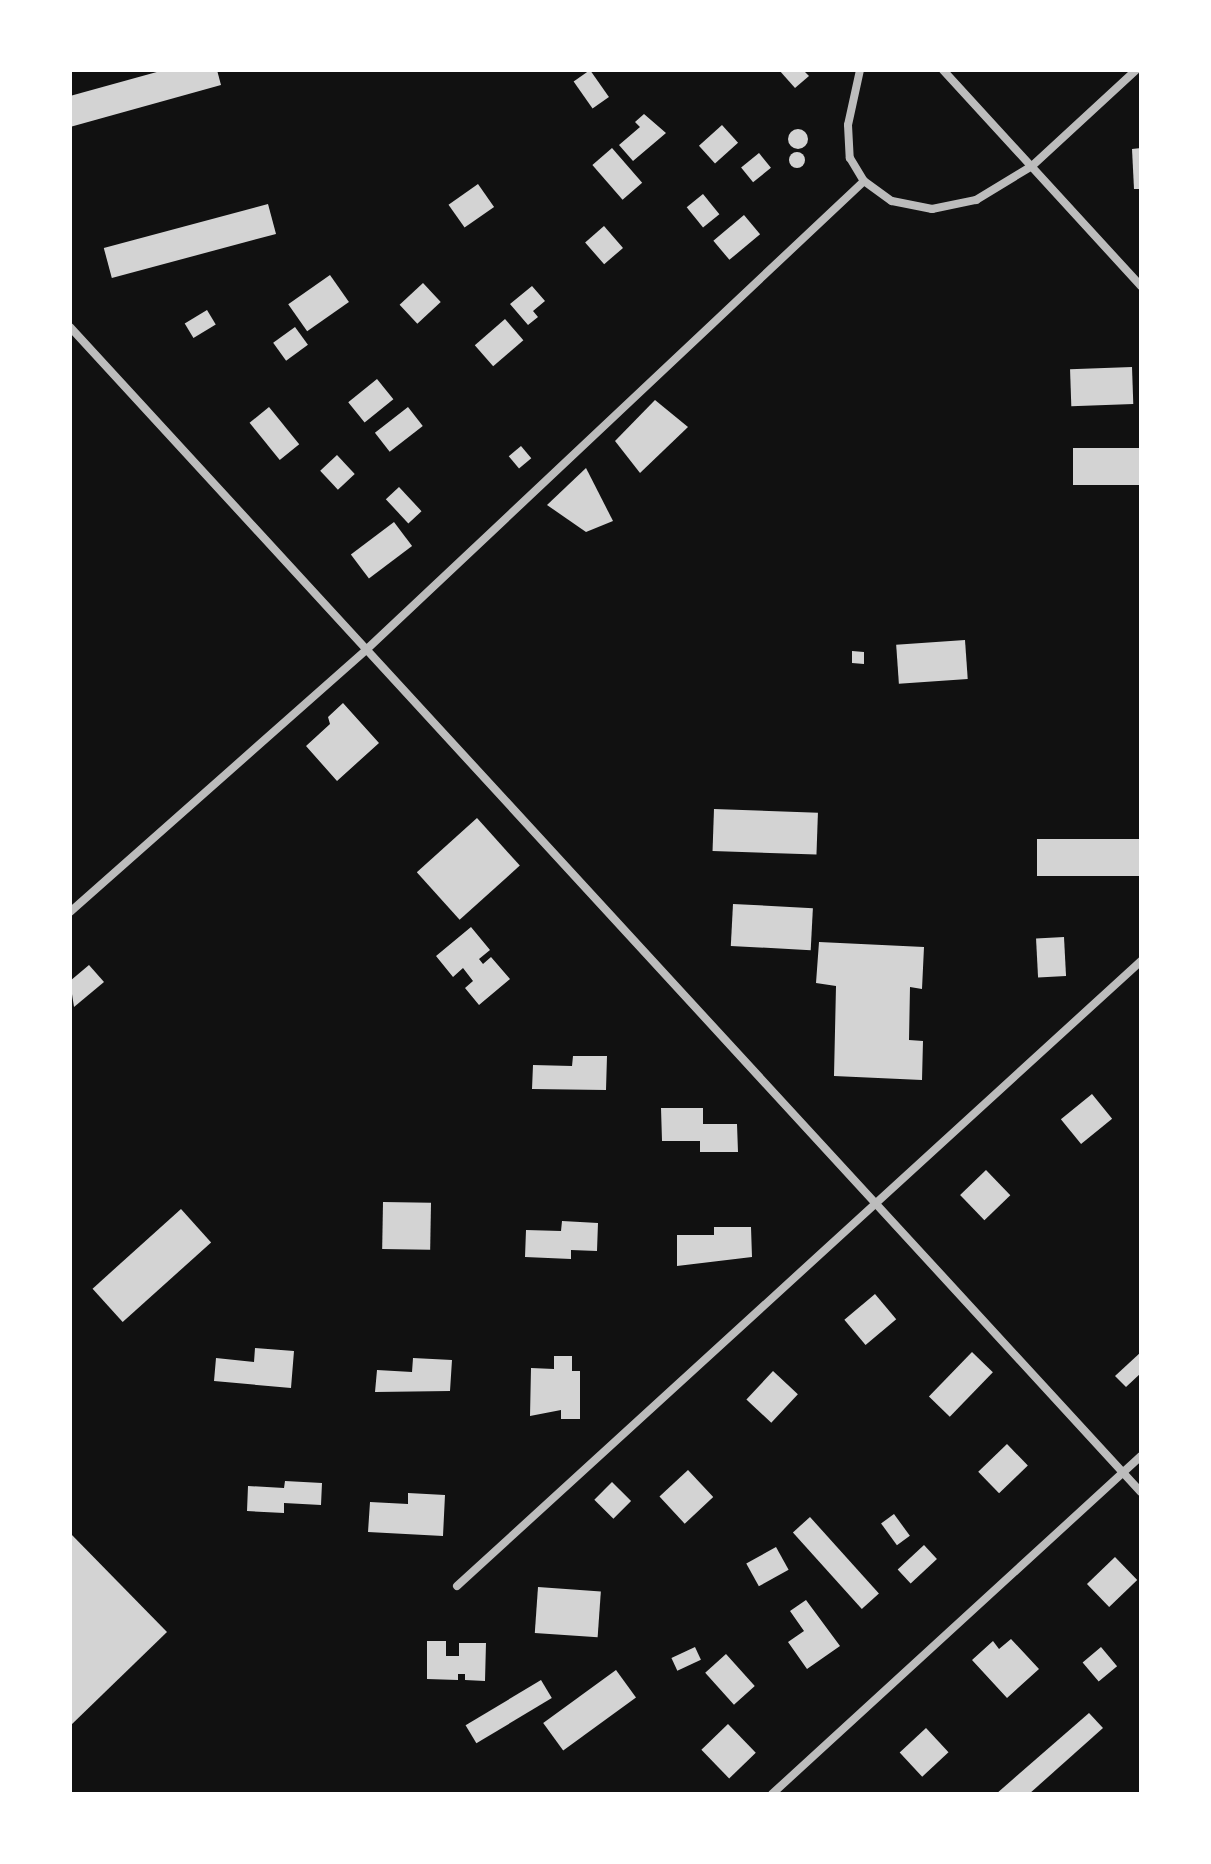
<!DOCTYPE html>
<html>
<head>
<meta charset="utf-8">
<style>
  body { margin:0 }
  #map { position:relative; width:1211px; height:1864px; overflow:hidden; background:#111; font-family:Figtree,sans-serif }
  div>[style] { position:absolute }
  .building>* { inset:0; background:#d3d3d3; transform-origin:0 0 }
  .round { border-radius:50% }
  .minor>* { height:8px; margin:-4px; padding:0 4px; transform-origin:4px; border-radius:4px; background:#bcbcbc }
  span { translate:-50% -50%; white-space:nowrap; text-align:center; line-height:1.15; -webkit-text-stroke:7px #fff; paint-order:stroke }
  .frame { position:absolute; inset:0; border:72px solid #fff; pointer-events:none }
</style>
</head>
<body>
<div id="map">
  <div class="building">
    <i style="clip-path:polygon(164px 70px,217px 70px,221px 85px,70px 127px,70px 96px)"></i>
    <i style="left:590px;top:70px;width:33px;height:20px;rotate:55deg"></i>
    <i style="clip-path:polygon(779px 70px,803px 70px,809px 76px,795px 88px)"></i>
    <i style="clip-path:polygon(644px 114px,666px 133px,633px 161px,619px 145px,640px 127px,635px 122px)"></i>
    <i style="left:722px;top:125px;width:24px;height:31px;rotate:48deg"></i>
    <i class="round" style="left:788px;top:129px;width:20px;height:20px"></i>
    <i style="left:612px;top:148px;width:46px;height:26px;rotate:49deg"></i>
    <i style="clip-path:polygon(1141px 148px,1141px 189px,1134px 189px,1132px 149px)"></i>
    <i class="round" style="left:789px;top:152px;width:16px;height:16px"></i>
    <i style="left:759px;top:153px;width:19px;height:23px;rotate:51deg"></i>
    <i style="left:478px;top:184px;width:28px;height:36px;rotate:55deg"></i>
    <i style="left:703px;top:194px;width:26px;height:21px;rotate:51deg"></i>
    <i style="left:268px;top:204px;width:31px;height:170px;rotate:75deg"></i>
    <i style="left:744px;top:215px;width:25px;height:40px;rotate:50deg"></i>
    <i style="left:604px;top:226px;width:29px;height:25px;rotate:49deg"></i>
    <i style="left:330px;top:275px;width:33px;height:51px;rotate:55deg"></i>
    <i style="left:423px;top:283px;width:26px;height:32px;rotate:47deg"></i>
    <i style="clip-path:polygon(532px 286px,545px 301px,533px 311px,538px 317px,528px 325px,510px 304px)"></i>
    <i style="left:207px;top:310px;width:17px;height:26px;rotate:59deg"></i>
    <i style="left:505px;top:319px;width:28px;height:40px;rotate:49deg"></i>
    <i style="left:295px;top:327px;width:22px;height:27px;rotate:54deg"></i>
    <i style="left:1132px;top:367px;width:37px;height:62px;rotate:88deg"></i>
    <i style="left:377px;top:379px;width:26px;height:37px;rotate:51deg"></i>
    <i style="clip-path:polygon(655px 400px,688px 427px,640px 473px,615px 441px)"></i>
    <i style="left:269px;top:407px;width:48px;height:25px;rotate:51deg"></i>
    <i style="left:408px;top:407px;width:24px;height:42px;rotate:52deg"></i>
    <i style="left:521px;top:446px;width:16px;height:16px;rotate:50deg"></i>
    <i style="left:1141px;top:448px;width:37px;height:68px;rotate:90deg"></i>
    <i style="left:337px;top:455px;width:26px;height:23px;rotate:47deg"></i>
    <i style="clip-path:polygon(586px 468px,613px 521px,586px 532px,547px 505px)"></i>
    <i style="left:399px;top:487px;width:33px;height:18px;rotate:47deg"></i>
    <i style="left:394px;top:522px;width:30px;height:54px;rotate:53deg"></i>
    <i style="left:965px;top:640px;width:39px;height:69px;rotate:86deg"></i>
    <i style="clip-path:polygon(852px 651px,864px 652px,864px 664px,852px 663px)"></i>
    <i style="clip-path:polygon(343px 703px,379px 743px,337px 781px,306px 746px,330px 724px,328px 717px)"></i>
    <i style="left:714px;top:809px;width:104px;height:42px;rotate:2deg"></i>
    <i style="left:477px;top:818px;width:64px;height:81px;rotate:48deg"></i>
    <i style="left:1141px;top:839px;width:37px;height:104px;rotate:90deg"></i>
    <i style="left:733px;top:904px;width:80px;height:42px;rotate:3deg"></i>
    <i style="clip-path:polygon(471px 927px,490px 950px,479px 959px,483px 964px,491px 957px,510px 979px,479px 1005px,465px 988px,473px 981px,463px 968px,453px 977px,436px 956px)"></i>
    <i style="left:1064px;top:937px;width:39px;height:28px;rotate:87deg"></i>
    <i style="clip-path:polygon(819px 942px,924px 947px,922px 989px,910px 987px,909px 1040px,923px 1041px,922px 1080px,834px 1076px,836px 986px,816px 983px)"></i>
    <i style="clip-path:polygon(89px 965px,104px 982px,74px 1007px,70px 981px)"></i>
    <i style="clip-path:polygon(573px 1056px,607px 1056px,606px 1090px,532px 1089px,533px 1065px,572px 1066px)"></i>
    <i style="left:1092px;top:1094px;width:32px;height:40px;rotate:51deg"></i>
    <i style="clip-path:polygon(661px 1108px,703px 1108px,703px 1124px,737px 1124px,738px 1152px,700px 1152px,700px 1141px,662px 1141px)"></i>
    <i style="left:986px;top:1170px;width:35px;height:36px;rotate:46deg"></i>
    <i style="left:383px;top:1202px;width:48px;height:47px;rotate:1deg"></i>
    <i style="left:181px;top:1209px;width:45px;height:119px;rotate:48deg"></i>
    <i style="clip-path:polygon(562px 1221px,598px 1223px,597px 1251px,571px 1250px,571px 1259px,525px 1257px,526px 1230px,561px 1231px)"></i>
    <i style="clip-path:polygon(714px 1227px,751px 1227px,752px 1257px,677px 1266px,677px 1235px,714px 1235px)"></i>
    <i style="left:875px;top:1294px;width:33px;height:40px;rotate:50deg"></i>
    <i style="clip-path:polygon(255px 1348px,294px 1351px,291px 1388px,214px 1381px,216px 1358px,254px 1362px)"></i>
    <i style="left:972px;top:1352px;width:29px;height:62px;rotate:44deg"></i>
    <i style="clip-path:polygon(1141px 1352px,1141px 1373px,1126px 1387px,1115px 1376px)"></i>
    <i style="clip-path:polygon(554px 1356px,572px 1356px,572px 1371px,580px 1371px,580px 1419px,561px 1419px,561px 1410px,530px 1416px,531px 1368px,554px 1369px)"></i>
    <i style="clip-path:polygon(413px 1358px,452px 1360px,450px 1391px,375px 1392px,377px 1370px,412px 1372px)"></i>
    <i style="left:773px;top:1371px;width:34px;height:39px;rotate:43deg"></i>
    <i style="left:1007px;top:1444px;width:30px;height:40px;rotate:46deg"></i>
    <i style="left:688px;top:1470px;width:37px;height:39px;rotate:47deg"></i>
    <i style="clip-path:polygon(285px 1481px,322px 1483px,321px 1505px,284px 1503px,284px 1513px,247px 1511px,248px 1486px,284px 1488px)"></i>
    <i style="left:612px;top:1482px;width:27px;height:25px;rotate:45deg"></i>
    <i style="clip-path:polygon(408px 1493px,445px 1495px,443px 1536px,368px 1532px,370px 1502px,408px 1504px)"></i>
    <i style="left:894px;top:1514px;width:27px;height:16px;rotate:54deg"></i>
    <i style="left:810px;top:1517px;width:103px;height:23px;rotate:48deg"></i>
    <i style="clip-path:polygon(70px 1533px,167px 1632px,70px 1726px)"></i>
    <i style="left:924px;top:1545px;width:19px;height:36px;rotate:47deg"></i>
    <i style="left:776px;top:1547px;width:26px;height:34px;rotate:61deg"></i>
    <i style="left:1115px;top:1557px;width:32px;height:39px;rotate:46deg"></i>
    <i style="left:538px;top:1587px;width:63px;height:46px;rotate:4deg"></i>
    <i style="clip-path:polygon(806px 1600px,840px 1646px,807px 1669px,788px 1642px,804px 1631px,790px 1611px)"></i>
    <i style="clip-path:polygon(1011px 1639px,1039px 1669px,1007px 1698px,972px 1660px,993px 1641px,999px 1649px)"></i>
    <i style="clip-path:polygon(427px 1641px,446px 1641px,446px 1656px,459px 1656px,459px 1643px,486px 1643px,485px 1681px,465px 1680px,465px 1674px,458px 1674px,458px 1680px,427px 1679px)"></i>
    <i style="left:695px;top:1647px;width:14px;height:26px;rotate:65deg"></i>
    <i style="left:1101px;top:1647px;width:25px;height:24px;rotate:50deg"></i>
    <i style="left:726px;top:1654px;width:43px;height:28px;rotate:48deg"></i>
    <i style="left:616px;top:1670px;width:34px;height:90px;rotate:54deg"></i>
    <i style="left:541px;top:1680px;width:21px;height:88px;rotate:59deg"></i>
    <i style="clip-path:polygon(1089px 1713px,1103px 1728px,1029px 1794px,996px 1794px)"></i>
    <i style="left:728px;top:1724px;width:40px;height:37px;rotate:46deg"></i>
    <i style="left:926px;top:1728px;width:33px;height:36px;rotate:47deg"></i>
  </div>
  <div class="minor">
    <i style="left:860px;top:70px;width:56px;rotate:102.3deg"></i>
    <i style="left:848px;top:125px;width:33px;rotate:87deg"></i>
    <i style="left:850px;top:158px;width:27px;rotate:59deg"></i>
    <i style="left:864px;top:181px;width:34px;rotate:36deg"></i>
    <i style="left:892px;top:201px;width:41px;rotate:11.3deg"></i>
    <i style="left:932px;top:209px;width:45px;rotate:-11.6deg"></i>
    <i style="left:976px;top:200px;width:66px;rotate:-31.3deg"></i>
    <i style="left:1032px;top:166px;width:142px;rotate:-42.7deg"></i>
    <i style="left:943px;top:70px;width:293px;rotate:47.5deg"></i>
    <i style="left:70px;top:327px;width:1582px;rotate:47.41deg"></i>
    <i style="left:70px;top:912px;width:395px;rotate:-41.5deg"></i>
    <i style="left:366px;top:650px;width:684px;rotate:-43.28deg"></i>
    <i style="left:457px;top:1586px;width:927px;rotate:-42.42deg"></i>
    <i style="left:772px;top:1794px;width:500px;rotate:-42.49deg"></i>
  </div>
  <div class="frame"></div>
</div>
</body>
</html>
